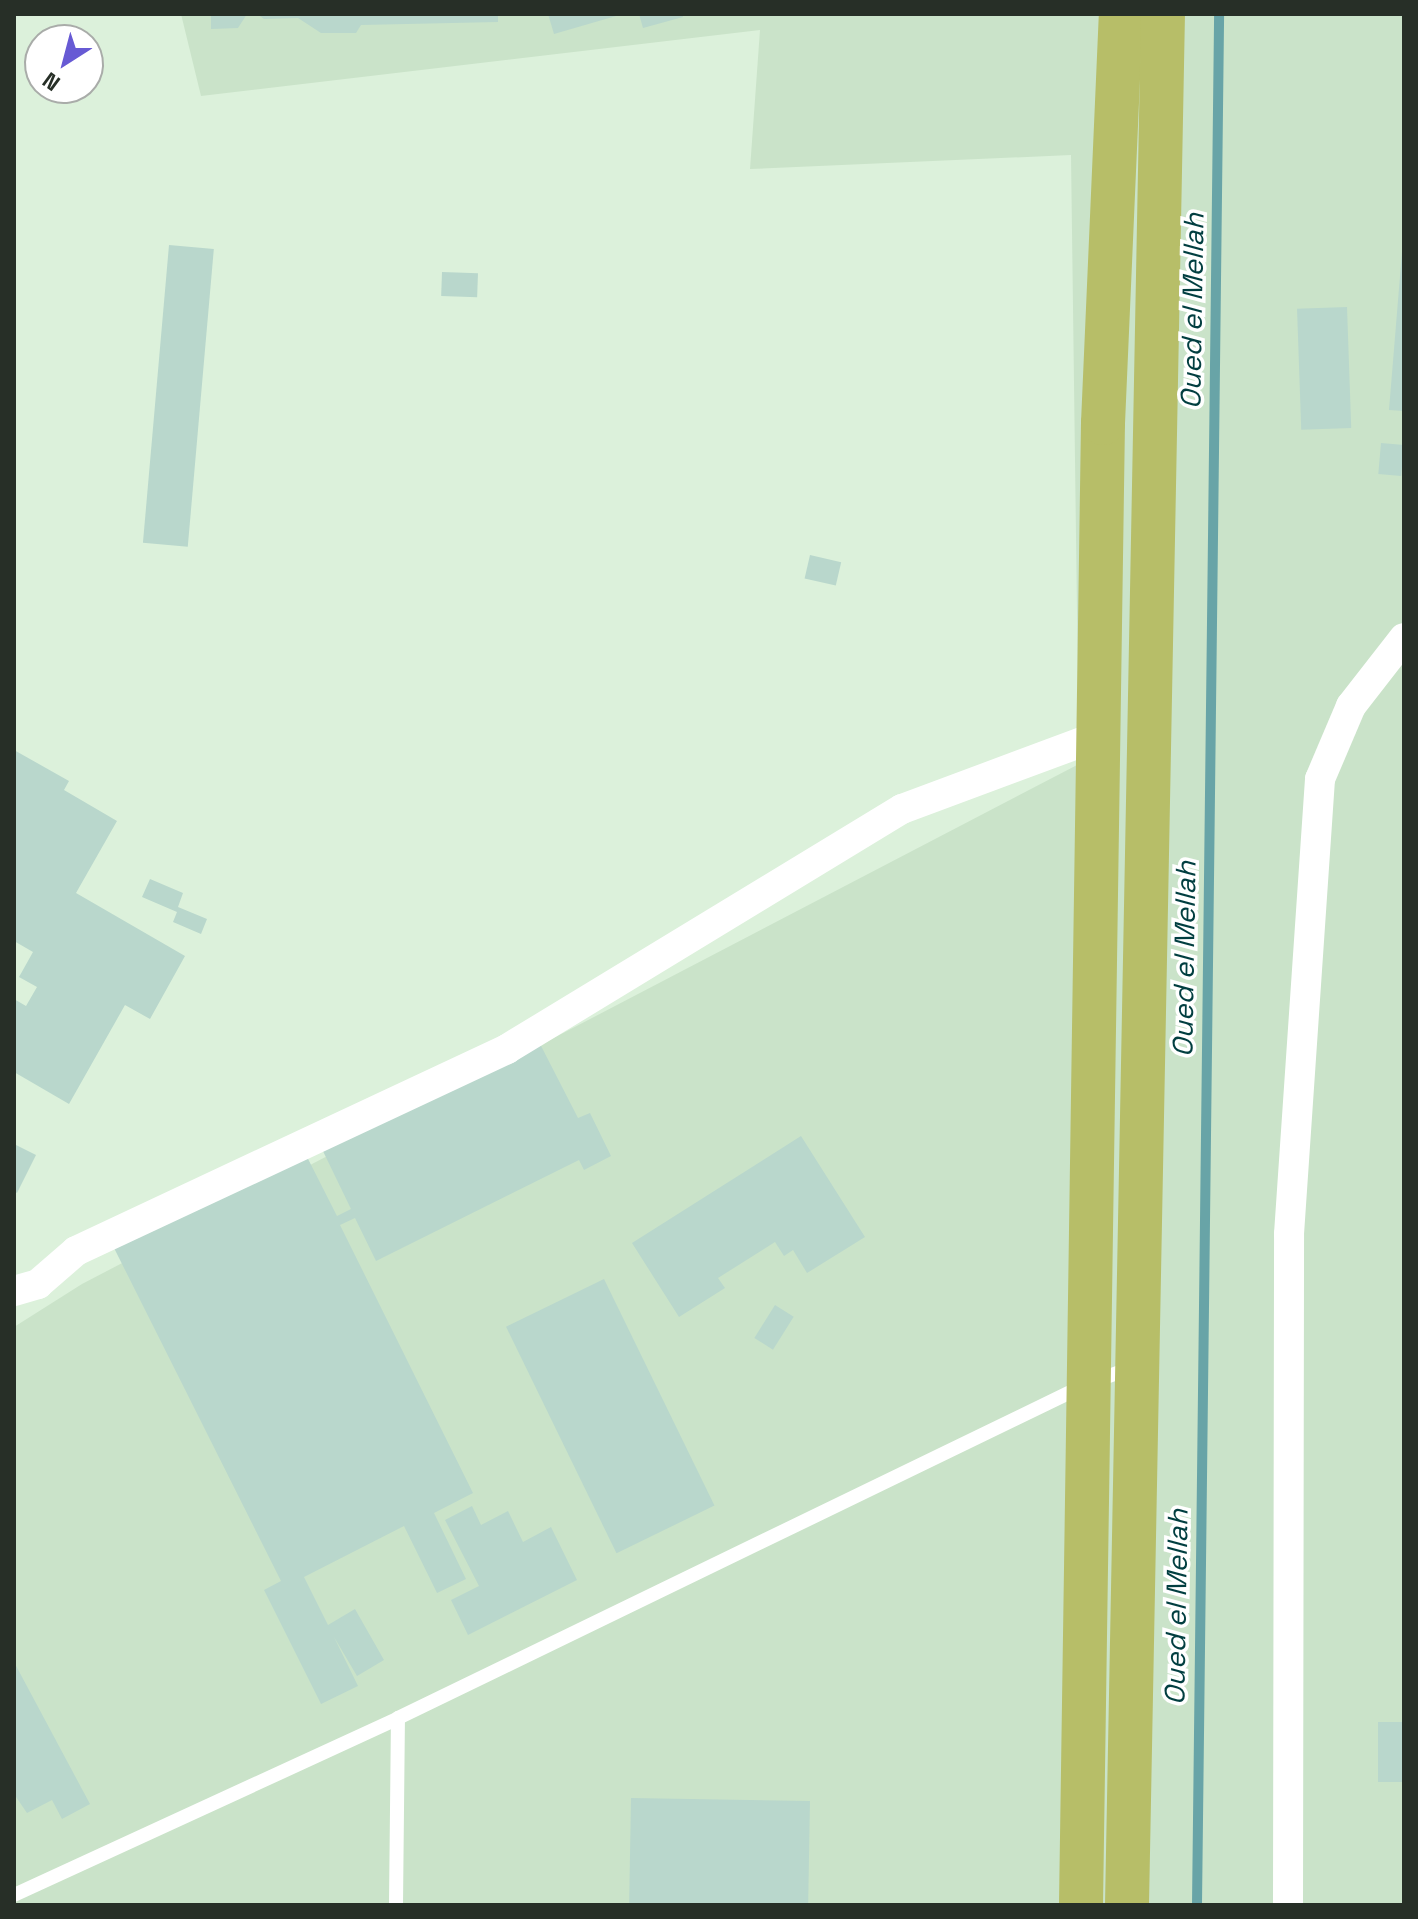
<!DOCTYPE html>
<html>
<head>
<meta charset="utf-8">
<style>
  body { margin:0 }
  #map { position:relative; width:1418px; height:1919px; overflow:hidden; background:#dcf1db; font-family:"Space Grotesk",sans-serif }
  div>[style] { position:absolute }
  .built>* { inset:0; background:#cae3c9 }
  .stream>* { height:10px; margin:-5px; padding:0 5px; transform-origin:5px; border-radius:5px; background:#68a4a7 }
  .building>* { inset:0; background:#b9d7cc; transform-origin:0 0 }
  .lane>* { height:14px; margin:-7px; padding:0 7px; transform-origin:7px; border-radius:7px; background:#fff }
  .street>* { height:30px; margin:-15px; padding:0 15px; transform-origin:15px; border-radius:15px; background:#fff }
  .primary>* { height:44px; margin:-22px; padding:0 22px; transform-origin:22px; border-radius:22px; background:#b7be68 }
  span { translate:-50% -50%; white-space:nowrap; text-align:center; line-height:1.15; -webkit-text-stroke:7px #fff; paint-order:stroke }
  .water-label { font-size:28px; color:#013e40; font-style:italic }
  .frame { position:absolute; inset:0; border:16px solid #272f27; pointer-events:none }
  .north { position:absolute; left:24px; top:24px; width:80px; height:80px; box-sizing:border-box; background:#fff; border:2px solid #a9aca9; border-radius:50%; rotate:216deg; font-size:22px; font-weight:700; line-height:32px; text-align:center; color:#272f27 }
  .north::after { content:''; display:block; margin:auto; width:28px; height:36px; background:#675ad4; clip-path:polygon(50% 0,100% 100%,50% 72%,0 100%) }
</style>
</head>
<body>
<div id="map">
  <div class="built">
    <i style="clip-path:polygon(181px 14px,1404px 14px,1404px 1905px,14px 1905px,14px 1327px,82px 1284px,1079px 764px,1071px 155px,750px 169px,760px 30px,201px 96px)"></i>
  </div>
  <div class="stream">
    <i style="left:1197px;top:1905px;width:1891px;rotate:-89.33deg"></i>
  </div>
  <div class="building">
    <i style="clip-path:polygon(211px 14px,247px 14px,238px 28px,211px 29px)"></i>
    <i style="clip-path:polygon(257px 14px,498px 14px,498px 22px,361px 25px,356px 33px,321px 33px,298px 18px,264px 19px)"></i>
    <i style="clip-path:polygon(548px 14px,616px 14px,616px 16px,554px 34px)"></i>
    <i style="clip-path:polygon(639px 14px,682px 14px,683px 17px,643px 28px)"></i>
    <i style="left:169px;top:245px;width:45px;height:299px;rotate:5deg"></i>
    <i style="clip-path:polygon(1402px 252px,1404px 252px,1404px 411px,1389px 410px)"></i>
    <i style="left:442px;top:272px;width:36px;height:24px;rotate:2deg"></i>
    <i style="left:1347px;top:307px;width:121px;height:50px;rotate:88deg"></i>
    <i style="left:1381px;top:443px;width:23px;height:31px;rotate:5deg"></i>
    <i style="left:810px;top:555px;width:32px;height:24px;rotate:13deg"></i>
    <i style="clip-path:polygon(14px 750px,69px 781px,64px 790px,117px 821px,76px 893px,185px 956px,150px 1019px,125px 1005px,69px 1104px,14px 1072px,14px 999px,26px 1006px,37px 987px,19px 977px,33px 952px,14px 941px)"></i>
    <i style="clip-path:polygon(150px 879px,183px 893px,178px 907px,207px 919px,201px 934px,173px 922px,177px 912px,142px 897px)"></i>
    <i style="clip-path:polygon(538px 1040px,578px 1118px,590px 1113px,611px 1156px,584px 1170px,579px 1160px,376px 1261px,355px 1218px,340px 1225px,473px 1493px,434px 1513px,466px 1579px,437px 1593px,404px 1526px,304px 1577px,328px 1625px,355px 1609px,384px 1660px,357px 1676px,334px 1637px,358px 1686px,321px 1704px,264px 1590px,281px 1581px,112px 1244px,303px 1149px,337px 1216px,351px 1209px,321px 1147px)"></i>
    <i style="clip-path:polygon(801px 1136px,865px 1237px,807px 1273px,793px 1250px,784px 1256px,775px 1242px,718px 1278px,725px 1288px,679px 1317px,632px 1243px)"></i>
    <i style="clip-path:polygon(14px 1144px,36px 1155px,17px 1193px,14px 1191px)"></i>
    <i style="left:604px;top:1279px;width:252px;height:109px;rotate:64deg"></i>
    <i style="left:775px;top:1305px;width:22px;height:39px;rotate:32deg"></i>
    <i style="clip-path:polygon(472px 1506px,481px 1525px,508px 1511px,523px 1542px,551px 1527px,577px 1580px,468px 1635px,451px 1600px,479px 1586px,445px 1520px)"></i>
    <i style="clip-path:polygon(14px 1662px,90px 1804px,62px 1819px,52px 1800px,27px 1813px,14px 1794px)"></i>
    <i style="left:1378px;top:1722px;width:26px;height:60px"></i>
    <i style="left:631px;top:1798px;width:179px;height:107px;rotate:1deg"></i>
  </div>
  <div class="lane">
    <i style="left:14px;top:1895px;width:423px;rotate:-24.7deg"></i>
    <i style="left:398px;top:1718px;width:766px;rotate:-25.86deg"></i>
    <i style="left:1087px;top:1384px;width:47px;rotate:-20deg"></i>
    <i style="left:396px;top:1905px;width:187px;rotate:-89.4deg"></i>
  </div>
  <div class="street">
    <i style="left:14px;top:1291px;width:25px;rotate:-16deg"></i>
    <i style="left:38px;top:1284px;width:50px;rotate:-41deg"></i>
    <i style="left:76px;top:1251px;width:476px;rotate:-25.1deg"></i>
    <i style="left:507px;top:1049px;width:462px;rotate:-31.3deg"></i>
    <i style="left:902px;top:809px;width:209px;rotate:-20.4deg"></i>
    <i style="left:1288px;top:1905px;width:671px;rotate:-89.91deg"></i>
    <i style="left:1289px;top:1234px;width:456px;rotate:-86.1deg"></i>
    <i style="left:1320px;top:779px;width:79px;rotate:-67deg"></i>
    <i style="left:1351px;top:706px;width:86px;rotate:-52.1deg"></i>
  </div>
  <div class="primary">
    <i style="left:1081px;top:1905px;width:1482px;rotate:-89.15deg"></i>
    <i style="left:1103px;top:423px;width:409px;rotate:-87.5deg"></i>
    <i style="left:1127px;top:1905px;width:1891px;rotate:-88.91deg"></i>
  </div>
  <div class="water-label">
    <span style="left:1192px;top:311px;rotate:-89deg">Oued el Mellah</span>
    <span style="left:1184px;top:959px;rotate:-89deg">Oued el Mellah</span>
    <span style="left:1176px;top:1607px;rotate:-89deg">Oued el Mellah</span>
  </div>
  <div class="frame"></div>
  <div class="north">N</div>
</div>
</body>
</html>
